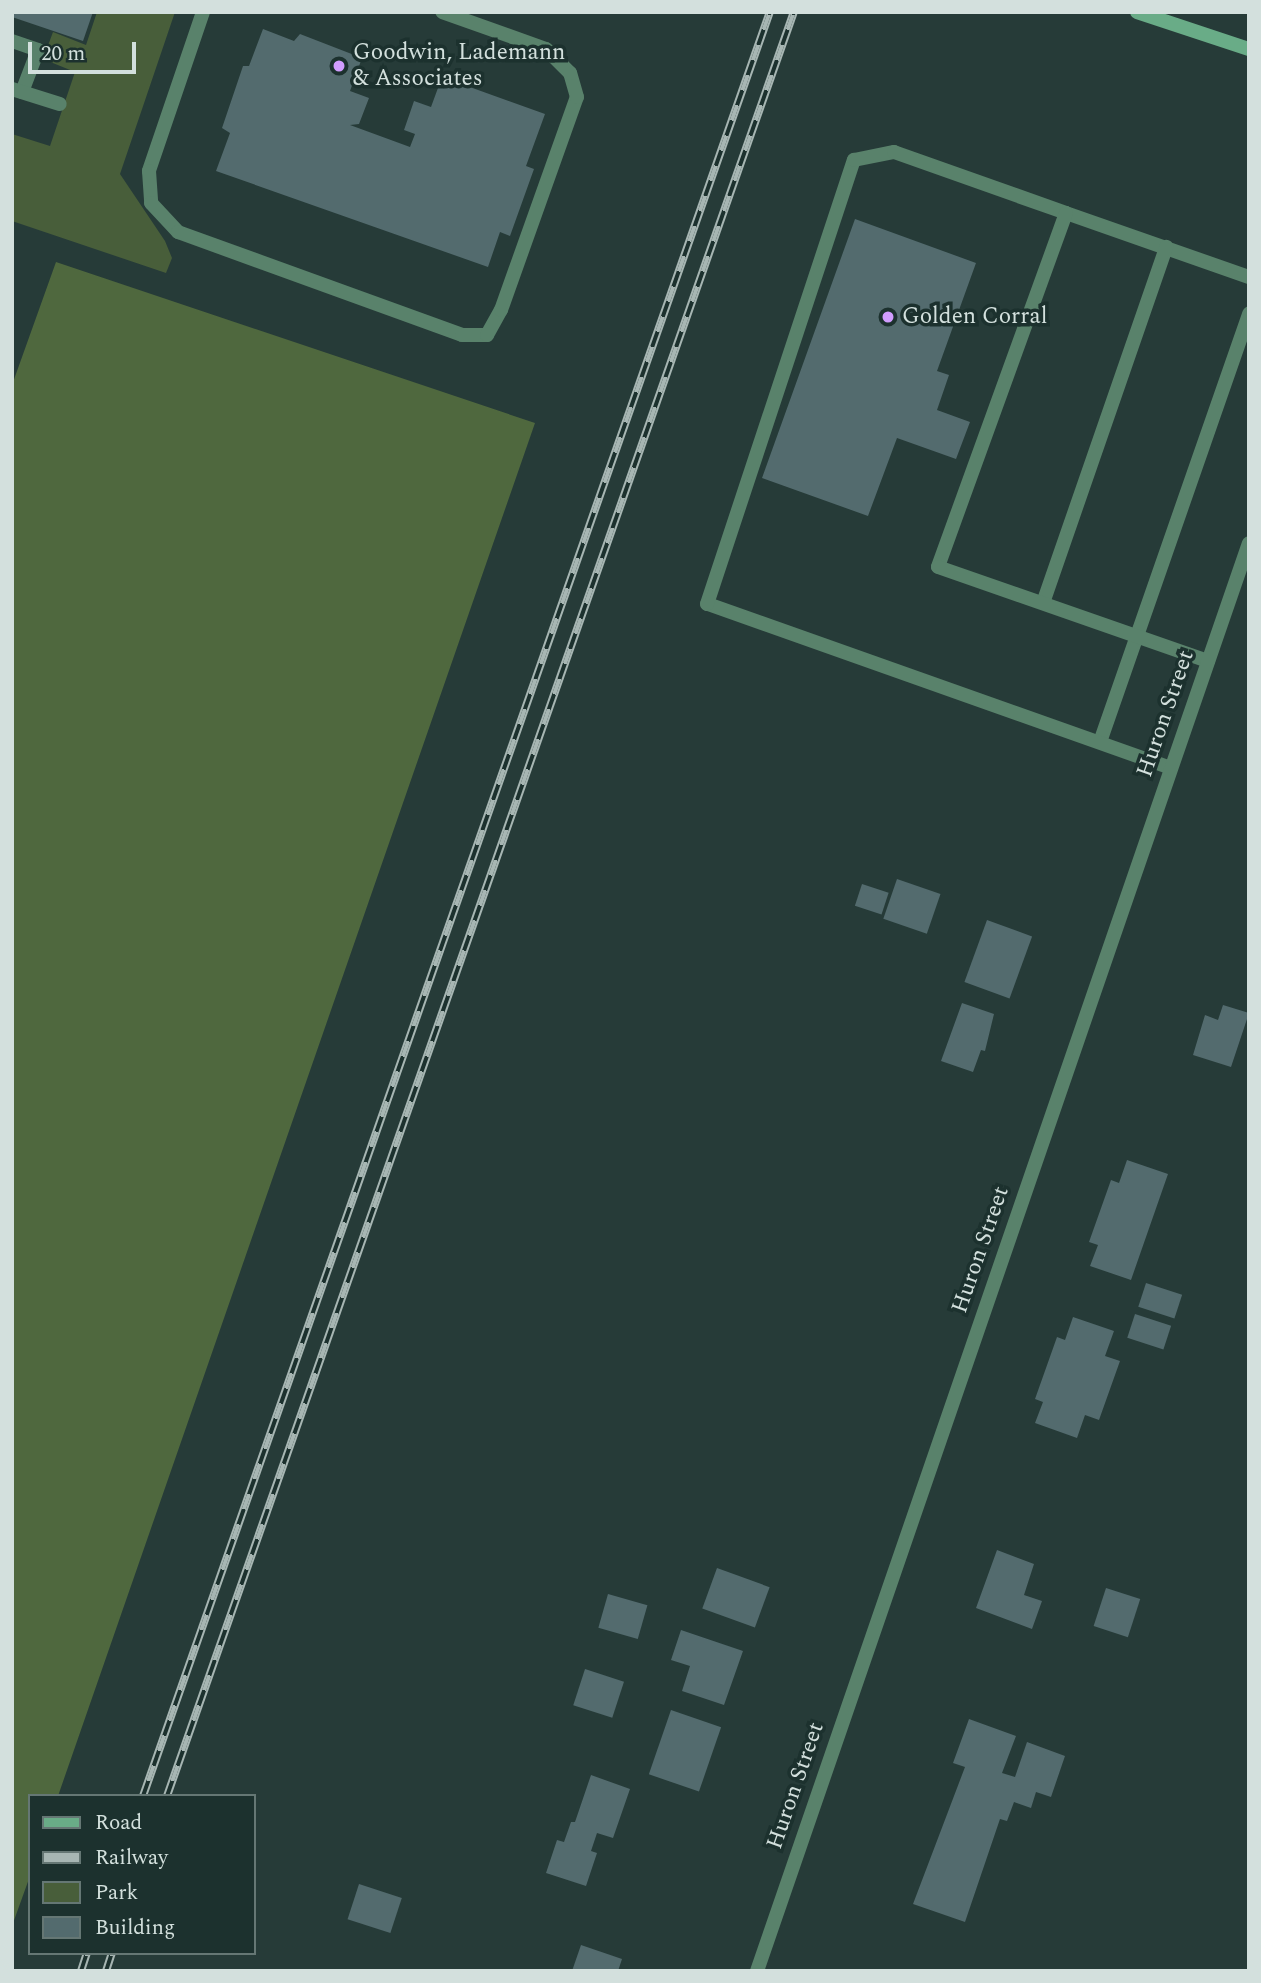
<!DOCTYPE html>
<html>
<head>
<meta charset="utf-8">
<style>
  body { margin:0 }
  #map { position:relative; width:1261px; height:1983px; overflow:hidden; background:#263b38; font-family:Spectral,serif }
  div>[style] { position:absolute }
  .green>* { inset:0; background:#485e3a }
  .forest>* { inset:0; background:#4f683e }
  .building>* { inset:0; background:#536b6e; transform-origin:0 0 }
  .lane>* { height:14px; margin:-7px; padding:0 7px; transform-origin:7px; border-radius:7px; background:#59826b }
  .street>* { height:14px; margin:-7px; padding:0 7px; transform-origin:7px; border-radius:7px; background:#59826b }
  .secondary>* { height:14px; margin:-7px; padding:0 7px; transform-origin:7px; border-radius:7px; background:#69ac87 }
  .rail>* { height:8px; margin-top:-4px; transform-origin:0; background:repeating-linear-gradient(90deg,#1c312e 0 16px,#a7b6b3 0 32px); box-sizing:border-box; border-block:2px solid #a7b6b3 }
  .dots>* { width:19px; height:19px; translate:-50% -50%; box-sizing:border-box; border:4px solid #1c312e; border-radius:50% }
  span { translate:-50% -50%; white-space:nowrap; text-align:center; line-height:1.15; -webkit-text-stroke:7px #1c312e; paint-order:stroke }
  .poi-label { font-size:23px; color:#d3e0dd }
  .left { translate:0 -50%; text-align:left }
  .street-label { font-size:23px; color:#d3e0dd }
  .frame { position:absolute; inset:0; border:14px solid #d3e0dd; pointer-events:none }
  .legend { position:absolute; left:28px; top:1794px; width:228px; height:161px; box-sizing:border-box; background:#1c312e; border:2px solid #657774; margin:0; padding:9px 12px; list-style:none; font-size:21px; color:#d3e0dd }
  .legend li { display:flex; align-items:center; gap:14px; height:35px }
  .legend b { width:35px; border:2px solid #657774 }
  .scale { position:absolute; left:28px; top:42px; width:108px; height:32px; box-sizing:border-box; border:4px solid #d3e0dd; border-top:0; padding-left:9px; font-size:21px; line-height:24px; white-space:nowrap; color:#d3e0dd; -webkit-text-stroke:5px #1c312e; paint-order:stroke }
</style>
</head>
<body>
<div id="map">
  <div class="green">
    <i style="clip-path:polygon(97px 12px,175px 12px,120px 174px,165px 241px,172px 258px,166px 273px,12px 221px,12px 134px,50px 146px,75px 72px,43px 59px,53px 32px,86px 45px)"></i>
  </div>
  <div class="forest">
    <i style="clip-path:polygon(56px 262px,535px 423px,58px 1796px,30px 1796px,30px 1876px,12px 1926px,12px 385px)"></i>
  </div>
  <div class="building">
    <i style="clip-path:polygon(12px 12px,93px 12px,83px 41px,12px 17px)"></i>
    <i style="clip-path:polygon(263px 29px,294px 41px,300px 34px,362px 58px,350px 91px,369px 98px,359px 124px,350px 125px,410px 147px,415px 134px,404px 130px,414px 101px,431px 107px,442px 77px,545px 114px,526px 166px,534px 169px,510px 236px,500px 232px,488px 267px,216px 171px,230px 133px,222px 128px,243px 66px,249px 66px)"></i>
    <i style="clip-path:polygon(855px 219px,976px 263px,937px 371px,949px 375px,937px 410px,970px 422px,956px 459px,897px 438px,868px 516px,762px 478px)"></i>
    <i style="left:897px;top:879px;width:46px;height:42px;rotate:19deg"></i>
    <i style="left:862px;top:884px;width:28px;height:23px;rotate:18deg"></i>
    <i style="left:987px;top:920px;width:48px;height:66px;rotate:20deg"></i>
    <i style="clip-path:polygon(962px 1003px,994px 1014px,985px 1051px,981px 1050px,973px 1072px,941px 1061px)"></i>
    <i style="clip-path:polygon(1223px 1005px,1249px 1013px,1231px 1067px,1193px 1055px,1205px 1015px,1218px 1020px)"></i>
    <i style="clip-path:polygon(1127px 1160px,1168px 1174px,1131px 1280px,1090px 1266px,1098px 1245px,1089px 1242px,1111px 1180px,1119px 1183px)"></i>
    <i style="left:1146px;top:1283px;width:38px;height:25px;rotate:18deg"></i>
    <i style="left:1135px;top:1314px;width:38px;height:25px;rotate:18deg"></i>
    <i style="clip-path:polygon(1073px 1317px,1114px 1331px,1105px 1356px,1120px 1361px,1099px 1420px,1085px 1415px,1077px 1438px,1035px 1423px,1043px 1402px,1035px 1399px,1057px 1337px,1065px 1340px)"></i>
    <i style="clip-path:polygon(997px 1550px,1034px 1564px,1024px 1595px,1042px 1601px,1032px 1629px,976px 1608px)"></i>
    <i style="left:717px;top:1568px;width:56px;height:43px;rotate:20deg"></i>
    <i style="left:1106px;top:1588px;width:36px;height:40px;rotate:18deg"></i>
    <i style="left:608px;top:1594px;width:41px;height:35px;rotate:16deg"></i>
    <i style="clip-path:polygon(681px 1630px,743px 1651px,724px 1705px,682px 1691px,690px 1666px,671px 1660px)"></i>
    <i style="left:585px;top:1669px;width:41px;height:38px;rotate:18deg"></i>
    <i style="left:671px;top:1710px;width:53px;height:68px;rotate:19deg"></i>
    <i style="clip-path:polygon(969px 1719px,1016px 1736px,1002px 1773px,1015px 1777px,1027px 1742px,1065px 1756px,1051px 1797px,1036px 1792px,1031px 1808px,1014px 1802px,1007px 1821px,1000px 1819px,965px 1922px,913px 1904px,965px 1767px,953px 1763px)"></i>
    <i style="clip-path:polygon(591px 1775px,630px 1789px,613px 1838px,597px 1833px,591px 1851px,597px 1853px,586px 1886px,546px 1873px,557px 1840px,564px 1842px,571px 1822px,575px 1822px)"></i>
    <i style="left:359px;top:1884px;width:45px;height:37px;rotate:18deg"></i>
    <i style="clip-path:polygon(581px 1945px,622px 1959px,618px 1971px,572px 1971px)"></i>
  </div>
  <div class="lane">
    <i style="left:203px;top:12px;width:168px;rotate:108.8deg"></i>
    <i style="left:149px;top:171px;width:32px;rotate:86deg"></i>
    <i style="left:151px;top:203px;width:40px;rotate:47deg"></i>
    <i style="left:178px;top:232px;width:302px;rotate:19.9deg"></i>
    <i style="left:462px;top:335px;width:25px"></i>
    <i style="left:487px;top:335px;width:29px;rotate:-61deg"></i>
    <i style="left:501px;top:310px;width:226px;rotate:-70.4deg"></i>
    <i style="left:577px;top:97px;width:25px;rotate:-106deg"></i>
    <i style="left:570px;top:73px;width:34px;rotate:-135deg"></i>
    <i style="left:546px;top:49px;width:110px;rotate:-160.4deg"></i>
    <i style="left:12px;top:41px;width:28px;rotate:19deg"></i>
    <i style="left:38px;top:50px;width:45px;rotate:110.9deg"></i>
    <i style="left:12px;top:89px;width:50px;rotate:17.4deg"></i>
    <i style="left:1066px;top:213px;width:194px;rotate:19.3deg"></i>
    <i style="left:1043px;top:603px;width:377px;rotate:-70.9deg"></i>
    <i style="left:1100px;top:742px;width:454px;rotate:-70.8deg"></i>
    <i style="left:1171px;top:768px;width:492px;rotate:-160.5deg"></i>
    <i style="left:707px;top:604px;width:468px;rotate:-71.7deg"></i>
    <i style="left:854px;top:160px;width:41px;rotate:-11.3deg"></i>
    <i style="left:894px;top:152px;width:182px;rotate:19.5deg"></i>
    <i style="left:1066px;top:213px;width:376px;rotate:109.9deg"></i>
    <i style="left:938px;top:567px;width:286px;rotate:19.2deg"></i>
  </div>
  <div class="street">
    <i style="left:757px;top:1971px;width:1510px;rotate:-70.99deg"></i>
  </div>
  <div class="secondary">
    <i style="left:1137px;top:12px;width:118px;rotate:18.3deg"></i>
  </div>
  <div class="rail">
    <i style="left:143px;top:1796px;width:1891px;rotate:-70.64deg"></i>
    <i style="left:167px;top:1796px;width:1891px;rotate:-70.64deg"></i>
    <i style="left:81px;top:1971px;width:19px;rotate:-72deg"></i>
    <i style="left:106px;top:1971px;width:19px;rotate:-72deg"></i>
  </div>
  <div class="dots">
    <i style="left:339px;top:66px;background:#d19dfe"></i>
    <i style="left:888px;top:317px;background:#d19dfe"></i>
  </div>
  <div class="poi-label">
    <span class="left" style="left:353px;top:66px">Goodwin, Lademann<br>&amp; Associates</span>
    <span class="left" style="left:902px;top:317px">Golden Corral</span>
  </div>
  <div class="street-label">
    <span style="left:1166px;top:714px;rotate:-71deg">Huron Street</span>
    <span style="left:981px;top:1250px;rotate:-71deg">Huron Street</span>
    <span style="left:796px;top:1786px;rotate:-71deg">Huron Street</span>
  </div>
  <div class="frame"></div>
  <ul class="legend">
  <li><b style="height:9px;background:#69ac87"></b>Road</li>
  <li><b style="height:9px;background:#a7b6b3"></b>Railway</li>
  <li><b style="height:19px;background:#485e3a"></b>Park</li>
  <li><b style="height:19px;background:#536b6e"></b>Building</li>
  </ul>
  <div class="scale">20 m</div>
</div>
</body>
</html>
